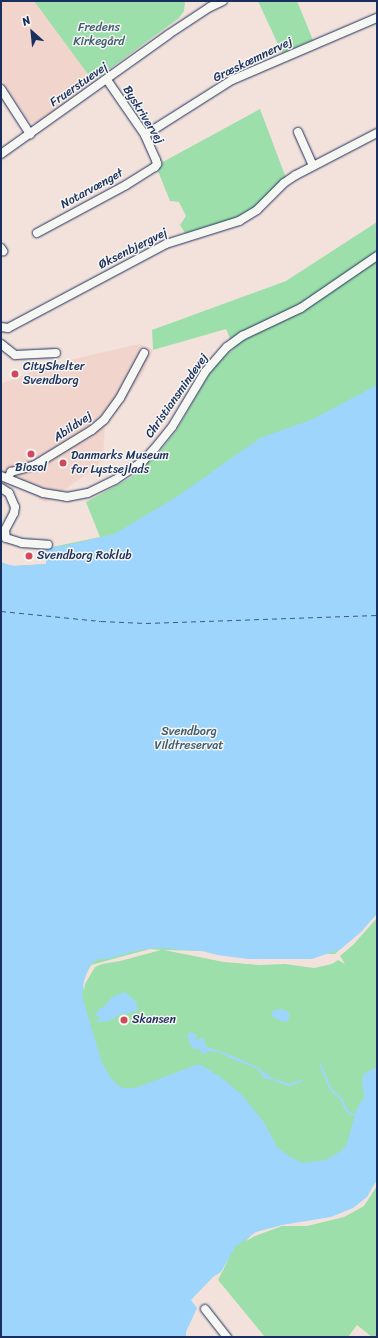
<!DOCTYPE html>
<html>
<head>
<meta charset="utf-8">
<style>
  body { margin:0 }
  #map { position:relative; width:378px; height:1338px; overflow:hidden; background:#f3e2db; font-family:Sriracha,sans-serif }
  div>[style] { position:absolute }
  .built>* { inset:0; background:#f1d4cb }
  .green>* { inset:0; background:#9ddfaa }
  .water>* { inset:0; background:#9ed5fd }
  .stream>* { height:1.5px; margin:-0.75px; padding:0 0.75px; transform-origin:0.75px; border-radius:0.75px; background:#9ed5fd }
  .ferry>* { height:1px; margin-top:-0.5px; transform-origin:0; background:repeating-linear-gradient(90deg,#3c5886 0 5px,transparent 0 9px) }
  .roads { filter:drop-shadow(0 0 1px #1b2f5e) drop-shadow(0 0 1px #1b2f5e) }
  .minor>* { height:8px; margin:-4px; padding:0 4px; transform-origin:4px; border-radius:4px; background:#f6f6f2 }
  .dots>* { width:11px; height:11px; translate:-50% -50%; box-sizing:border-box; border:2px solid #f6f6f2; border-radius:50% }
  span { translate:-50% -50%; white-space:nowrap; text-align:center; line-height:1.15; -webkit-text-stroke:3px #f6f6f2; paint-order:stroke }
  .park-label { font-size:12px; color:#3c5b71 }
  .street-label { font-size:12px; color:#1b2f5e }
  .poi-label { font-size:12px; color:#1b2f5e }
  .left { translate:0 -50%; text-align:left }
  .frame { position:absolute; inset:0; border:2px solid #1b2f5e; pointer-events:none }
  .north { position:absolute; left:12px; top:12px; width:40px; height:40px; -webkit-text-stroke:3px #f6f6f2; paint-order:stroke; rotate:333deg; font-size:11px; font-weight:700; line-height:16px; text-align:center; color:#1b2f5e }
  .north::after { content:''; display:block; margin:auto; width:14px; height:18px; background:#1b2f5e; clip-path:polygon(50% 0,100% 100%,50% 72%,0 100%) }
</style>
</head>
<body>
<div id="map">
  <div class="built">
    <i style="clip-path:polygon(1px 1px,34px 1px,93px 81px,93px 83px,39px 123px,34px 123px,27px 119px,1px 79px)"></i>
    <i style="clip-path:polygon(139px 344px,153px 350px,142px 375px,121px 406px,105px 425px,103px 457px,98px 466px,46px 503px,32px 494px,1px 481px,1px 384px,52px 364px)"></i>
  </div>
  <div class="green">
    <i style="clip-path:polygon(34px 1px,185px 1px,184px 11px,179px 18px,93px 81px)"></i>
    <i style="clip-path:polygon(258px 1px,297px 1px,313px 40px,282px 53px)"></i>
    <i style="clip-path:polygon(260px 109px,286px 178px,253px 209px,242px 216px,229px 221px,185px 233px,180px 225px,186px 216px,179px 202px,170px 201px,158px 171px,161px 163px)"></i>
    <i style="clip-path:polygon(evenodd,377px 222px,377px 913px,335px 954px,164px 950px,224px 962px,260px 965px,285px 964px,314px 968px,332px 964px,338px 960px,345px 964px,340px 956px,353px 945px,377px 918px,376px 1182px,357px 1205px,254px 1232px,246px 1241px,255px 1236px,282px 1226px,307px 1226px,344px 1217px,364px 1206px,377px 1186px,377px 1337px,372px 1337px,357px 1325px,348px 1337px,265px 1337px,218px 1280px,228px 1260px,190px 1300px,1px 1337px,1px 562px,11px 566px,47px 564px,47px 548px,100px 537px,86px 502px,130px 478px,145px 466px,159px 452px,176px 431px,208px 376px,218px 362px,234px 348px,226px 329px,153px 350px,152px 330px,286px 281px,377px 222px,150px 949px,161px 950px,120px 961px,102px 964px,95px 967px,85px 984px,84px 990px,82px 982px,91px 965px,150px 949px)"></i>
  </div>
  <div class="water">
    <i style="clip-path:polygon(377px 385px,377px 914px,361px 932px,341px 949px,312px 959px,248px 959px,217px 955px,202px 951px,155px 948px,135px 951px,107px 959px,99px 959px,92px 963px,89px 967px,84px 981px,82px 996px,102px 1063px,112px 1080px,122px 1088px,135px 1088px,196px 1065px,201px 1065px,222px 1078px,244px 1097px,265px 1124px,277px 1147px,290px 1157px,303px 1163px,326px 1160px,341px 1151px,347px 1144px,357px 1108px,364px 1098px,362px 1078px,365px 1073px,377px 1067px,377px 1179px,367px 1197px,353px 1208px,331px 1217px,282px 1225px,256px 1232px,235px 1247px,221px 1272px,213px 1277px,191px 1300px,197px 1308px,186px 1332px,186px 1337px,1px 1337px,1px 563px,15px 566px,46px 564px,46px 548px,68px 545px,114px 534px,178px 496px,260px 438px,311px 420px)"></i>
    <i style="clip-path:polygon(125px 992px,136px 1002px,137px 1005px,137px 1011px,119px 1015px,109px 1021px,94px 1022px,99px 1019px,99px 1015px,96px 1017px,95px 1016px,100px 1008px,104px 1007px,112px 997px)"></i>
    <i style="clip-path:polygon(280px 1009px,287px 1011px,290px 1015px,288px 1021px,283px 1022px,272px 1016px,272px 1011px)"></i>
    <i style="clip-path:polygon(190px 1032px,197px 1035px,195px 1040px,204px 1038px,205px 1045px,209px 1048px,221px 1051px,257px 1067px,275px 1080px,263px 1078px,263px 1075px,256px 1068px,230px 1058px,220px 1052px,208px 1051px,204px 1055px,199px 1049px,192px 1048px,187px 1036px)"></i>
  </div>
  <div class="stream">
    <i style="left:321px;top:1065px;width:26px;rotate:67deg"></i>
    <i style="left:331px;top:1089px;width:18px;rotate:45deg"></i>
    <i style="left:344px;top:1102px;width:3px;rotate:90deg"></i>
    <i style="left:344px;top:1105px;width:9px;rotate:58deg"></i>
    <i style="left:349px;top:1113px;width:5px;rotate:22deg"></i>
    <i style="left:275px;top:1080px;width:15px;rotate:20deg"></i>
    <i style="left:289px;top:1085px;width:13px;rotate:-18deg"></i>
  </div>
  <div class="ferry">
    <i style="left:1px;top:611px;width:100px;rotate:5.7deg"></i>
    <i style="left:101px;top:621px;width:45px;rotate:2.5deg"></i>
    <i style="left:146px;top:623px;width:231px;rotate:-2deg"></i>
  </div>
  <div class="roads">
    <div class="minor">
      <i style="left:1px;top:89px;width:54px;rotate:57.2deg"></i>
      <i style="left:298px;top:132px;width:37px;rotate:66deg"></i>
      <i style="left:145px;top:135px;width:103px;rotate:-32.3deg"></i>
      <i style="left:232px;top:80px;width:158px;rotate:-23.2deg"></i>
      <i style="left:1px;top:154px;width:206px;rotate:-35.5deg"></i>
      <i style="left:169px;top:34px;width:49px;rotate:-33.4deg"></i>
      <i style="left:210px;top:7px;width:14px;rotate:-25deg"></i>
      <i style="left:37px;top:233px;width:101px;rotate:-28.3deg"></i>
      <i style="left:126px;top:185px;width:34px;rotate:-32deg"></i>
      <i style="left:155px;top:167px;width:4px;rotate:-56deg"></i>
      <i style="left:157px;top:164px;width:4px;rotate:-104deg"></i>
      <i style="left:156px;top:160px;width:27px;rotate:-114deg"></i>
      <i style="left:145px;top:135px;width:67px;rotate:-124.6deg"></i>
      <i style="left:1px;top:248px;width:4px;rotate:56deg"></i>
      <i style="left:1px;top:327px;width:7px;rotate:8deg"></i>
      <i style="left:8px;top:328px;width:179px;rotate:-28deg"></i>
      <i style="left:166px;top:244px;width:77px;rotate:-17.5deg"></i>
      <i style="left:239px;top:221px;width:21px;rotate:-31deg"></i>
      <i style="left:257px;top:210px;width:38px;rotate:-45deg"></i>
      <i style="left:284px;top:183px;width:14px;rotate:-34deg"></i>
      <i style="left:296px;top:175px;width:91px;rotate:-27.4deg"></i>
      <i style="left:1px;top:344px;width:18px;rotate:38deg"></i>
      <i style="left:15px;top:355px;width:41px;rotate:-2.8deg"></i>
      <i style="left:1px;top:476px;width:45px;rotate:22deg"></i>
      <i style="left:43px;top:493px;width:24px;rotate:9deg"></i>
      <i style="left:67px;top:497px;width:21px;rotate:-11deg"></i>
      <i style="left:88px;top:493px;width:30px;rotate:-26deg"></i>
      <i style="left:115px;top:480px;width:34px;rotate:-34deg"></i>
      <i style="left:143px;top:461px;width:18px;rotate:-47deg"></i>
      <i style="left:155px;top:448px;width:27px;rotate:-51deg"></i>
      <i style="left:172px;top:427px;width:64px;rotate:-59deg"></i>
      <i style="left:205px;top:372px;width:33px;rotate:-49deg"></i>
      <i style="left:227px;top:347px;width:19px;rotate:-36deg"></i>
      <i style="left:242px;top:336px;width:65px;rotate:-25.4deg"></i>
      <i style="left:301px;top:308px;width:92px;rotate:-34.4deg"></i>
      <i style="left:8px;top:478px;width:7px;rotate:-63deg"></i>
      <i style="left:11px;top:472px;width:25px;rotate:-16deg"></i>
      <i style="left:35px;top:465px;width:67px;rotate:-31.6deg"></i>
      <i style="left:92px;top:430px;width:16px;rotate:-40deg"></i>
      <i style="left:104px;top:420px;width:27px;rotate:-54deg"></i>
      <i style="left:120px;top:398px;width:51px;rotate:-61.9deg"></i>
      <i style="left:1px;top:488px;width:9px;rotate:32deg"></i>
      <i style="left:9px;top:493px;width:15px;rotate:67deg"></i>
      <i style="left:15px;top:507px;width:6px;rotate:99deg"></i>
      <i style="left:14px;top:513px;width:19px;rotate:118deg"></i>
      <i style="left:5px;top:530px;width:8px;rotate:83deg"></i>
      <i style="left:6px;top:538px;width:17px;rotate:17deg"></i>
      <i style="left:22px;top:543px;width:26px;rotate:4deg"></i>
      <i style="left:205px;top:1309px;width:36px;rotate:52deg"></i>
    </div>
  </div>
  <div class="dots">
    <i style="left:15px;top:374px;background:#d1495b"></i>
    <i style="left:31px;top:454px;background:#d1495b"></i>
    <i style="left:63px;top:463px;background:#d1495b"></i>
    <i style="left:29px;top:556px;background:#d1495b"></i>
    <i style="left:124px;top:1020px;background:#d1495b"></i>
  </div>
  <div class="park-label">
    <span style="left:99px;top:35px">Fredens<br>Kirkegård</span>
    <span style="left:189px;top:739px">Svendborg<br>Vildtreservat</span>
  </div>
  <div class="street-label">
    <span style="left:253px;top:60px;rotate:-26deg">Græskæmnervej</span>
    <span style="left:79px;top:85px;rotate:-35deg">Fruerstuevej</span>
    <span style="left:143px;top:115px;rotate:58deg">Byskrivervej</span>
    <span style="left:92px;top:189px;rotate:-29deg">Notarvænget</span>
    <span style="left:133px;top:249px;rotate:-27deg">Øksenbjergvej</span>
    <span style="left:177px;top:396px;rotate:-55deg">Christiansmindevej</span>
    <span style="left:73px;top:427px;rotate:-34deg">Abildvej</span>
  </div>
  <div class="poi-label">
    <span class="left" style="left:23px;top:374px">CityShelter<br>Svendborg</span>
    <span class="left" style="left:71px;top:463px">Danmarks Museum<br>for Lystsejlads</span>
    <span style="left:31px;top:468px">Biosol</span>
    <span class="left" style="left:37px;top:556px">Svendborg Roklub</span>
    <span class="left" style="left:132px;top:1020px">Skansen</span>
  </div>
  <div class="frame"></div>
  <div class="north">N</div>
</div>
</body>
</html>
